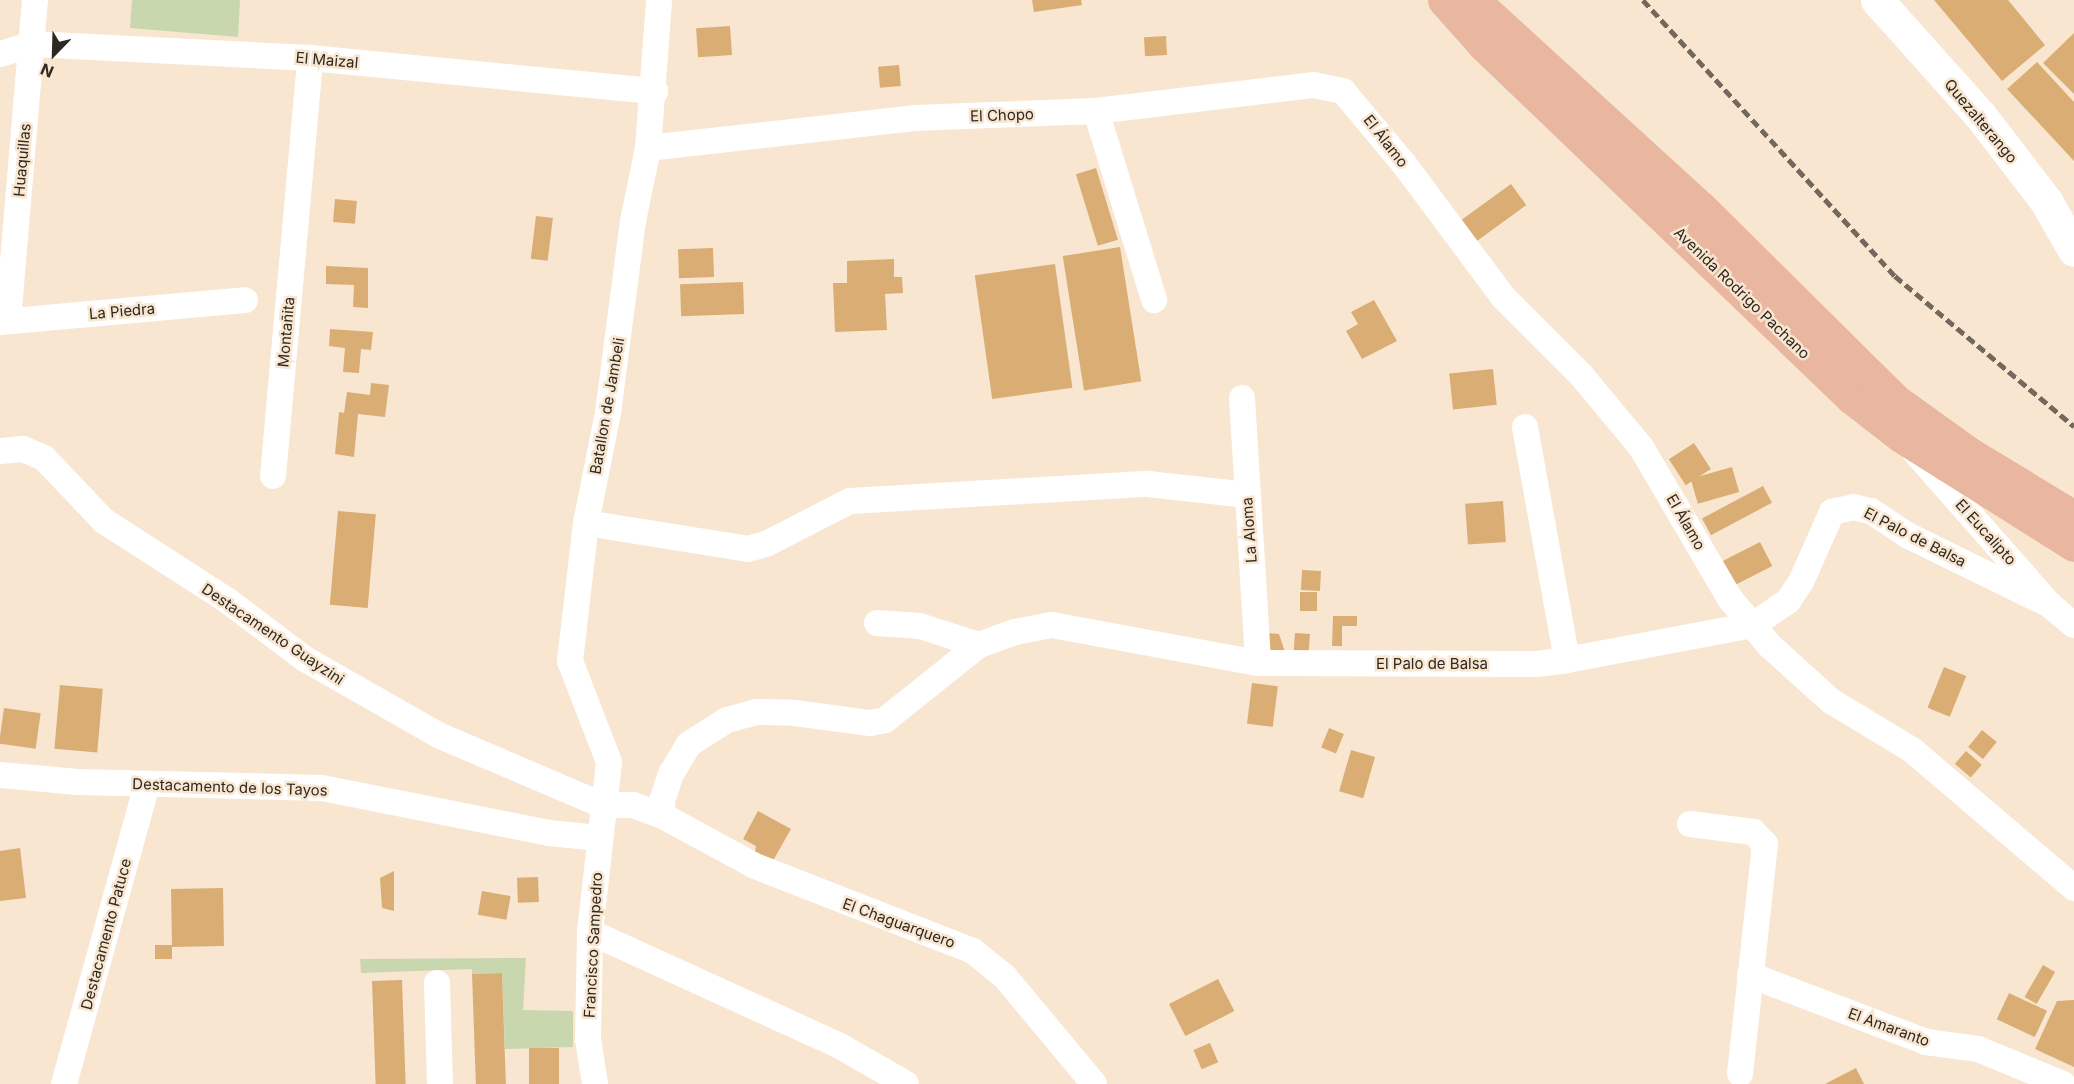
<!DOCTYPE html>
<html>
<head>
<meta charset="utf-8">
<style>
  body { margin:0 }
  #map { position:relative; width:2074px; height:1084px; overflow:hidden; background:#f8e6d1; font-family:Inter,sans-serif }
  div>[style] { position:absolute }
  .green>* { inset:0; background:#c9d7af }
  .building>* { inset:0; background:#daad74; transform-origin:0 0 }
  .street>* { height:26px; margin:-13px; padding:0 13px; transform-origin:13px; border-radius:13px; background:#fff }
  .secondary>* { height:33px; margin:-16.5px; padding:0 16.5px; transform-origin:16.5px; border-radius:16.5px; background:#fff }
  .primary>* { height:33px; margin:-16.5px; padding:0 16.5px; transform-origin:16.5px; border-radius:16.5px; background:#e9b69f }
  .rail>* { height:4.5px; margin-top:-2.25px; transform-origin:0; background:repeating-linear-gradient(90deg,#73685c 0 9px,transparent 0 13.5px) }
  span { translate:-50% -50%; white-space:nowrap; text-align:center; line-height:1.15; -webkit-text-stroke:5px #f8e6d1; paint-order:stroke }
  .street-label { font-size:15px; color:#2f2820 }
  .north { position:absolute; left:24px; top:24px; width:60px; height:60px; -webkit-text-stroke:4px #f8e6d1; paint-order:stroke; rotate:203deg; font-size:16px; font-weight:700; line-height:24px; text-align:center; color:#2f2820 }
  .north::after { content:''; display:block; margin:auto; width:21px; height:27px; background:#2f2820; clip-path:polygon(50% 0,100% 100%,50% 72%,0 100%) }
</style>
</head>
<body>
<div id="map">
  <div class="green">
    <i style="clip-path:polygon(132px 0,240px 0,238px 37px,130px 28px)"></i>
    <i style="clip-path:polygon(526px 958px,523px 1010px,573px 1011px,573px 1047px,505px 1049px,502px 973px,472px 974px,472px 969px,361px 973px,360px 959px)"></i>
  </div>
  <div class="building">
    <i style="clip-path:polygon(1032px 0,1081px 0,1082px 5px,1034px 12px)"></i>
    <i style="clip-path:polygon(1934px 0,2008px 0,2045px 45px,2002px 81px)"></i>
    <i style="left:730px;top:26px;width:29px;height:34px;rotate:86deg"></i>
    <i style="clip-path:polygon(2074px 33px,2074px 94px,2043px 63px)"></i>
    <i style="left:1166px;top:36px;width:19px;height:22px;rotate:87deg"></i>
    <i style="clip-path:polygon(2037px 62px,2074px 102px,2074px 161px,2007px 89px)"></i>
    <i style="left:899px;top:65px;width:21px;height:21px;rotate:85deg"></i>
    <i style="left:1096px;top:168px;width:75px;height:21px;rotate:73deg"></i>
    <i style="left:1511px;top:184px;width:26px;height:61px;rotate:54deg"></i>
    <i style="left:335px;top:199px;width:22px;height:23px;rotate:5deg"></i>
    <i style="left:536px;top:216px;width:17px;height:43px;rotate:7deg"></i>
    <i style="left:1120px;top:247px;width:136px;height:58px;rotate:81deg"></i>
    <i style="left:713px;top:248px;width:29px;height:35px;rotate:88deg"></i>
    <i style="clip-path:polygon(894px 259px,894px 277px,902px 277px,903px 293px,885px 294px,887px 330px,835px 332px,833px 283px,847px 283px,847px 261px)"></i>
    <i style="left:1055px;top:264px;width:125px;height:81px;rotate:82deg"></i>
    <i style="clip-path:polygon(326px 266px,368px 268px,368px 308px,353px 307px,354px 285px,326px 284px)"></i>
    <i style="left:743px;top:282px;width:32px;height:63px;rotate:88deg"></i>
    <i style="clip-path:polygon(1374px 300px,1397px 341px,1362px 359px,1346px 331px,1358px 324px,1351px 312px)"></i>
    <i style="clip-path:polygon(330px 329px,373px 332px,371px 350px,361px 349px,359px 373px,343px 372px,345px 348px,329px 346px)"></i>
    <i style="left:1493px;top:369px;width:36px;height:44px;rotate:84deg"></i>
    <i style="clip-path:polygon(371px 383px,389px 385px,385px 417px,358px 414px,354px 457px,335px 454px,339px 412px,344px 413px,347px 392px,370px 395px)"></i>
    <i style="left:1694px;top:443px;width:31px;height:30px;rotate:57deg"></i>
    <i style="left:1732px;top:467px;width:26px;height:43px;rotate:74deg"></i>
    <i style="left:1763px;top:486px;width:19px;height:69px;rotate:62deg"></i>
    <i style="left:1503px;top:501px;width:41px;height:38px;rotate:86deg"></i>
    <i style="left:338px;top:511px;width:38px;height:94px;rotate:5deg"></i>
    <i style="left:1760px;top:542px;width:27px;height:44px;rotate:63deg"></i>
    <i style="left:1302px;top:570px;width:19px;height:20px;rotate:3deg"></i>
    <i style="left:1300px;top:592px;width:17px;height:19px"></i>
    <i style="clip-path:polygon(1333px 616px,1357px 616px,1357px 626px,1342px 626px,1342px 646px,1332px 646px)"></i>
    <i style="clip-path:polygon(1267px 633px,1279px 634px,1287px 658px,1267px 658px)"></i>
    <i style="left:1295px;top:633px;width:15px;height:25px;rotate:4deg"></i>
    <i style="left:1944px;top:667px;width:24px;height:44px;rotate:22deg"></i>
    <i style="left:1252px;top:683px;width:26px;height:41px;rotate:7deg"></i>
    <i style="left:60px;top:685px;width:43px;height:64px;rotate:5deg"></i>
    <i style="left:4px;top:708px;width:37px;height:36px;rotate:8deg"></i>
    <i style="left:1329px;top:728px;width:16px;height:21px;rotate:22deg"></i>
    <i style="left:1982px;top:730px;width:19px;height:22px;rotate:39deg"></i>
    <i style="left:1351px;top:750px;width:25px;height:43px;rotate:16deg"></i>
    <i style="left:1966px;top:751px;width:21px;height:17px;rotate:41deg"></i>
    <i style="clip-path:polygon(758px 811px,791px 829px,770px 866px,754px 858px,756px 846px,743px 839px)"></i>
    <i style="clip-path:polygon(20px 848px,26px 898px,0 901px,0 851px)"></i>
    <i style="clip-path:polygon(394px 871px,394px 911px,382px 908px,380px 878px)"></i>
    <i style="left:538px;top:877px;width:25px;height:21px;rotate:88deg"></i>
    <i style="left:223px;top:888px;width:58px;height:52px;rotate:89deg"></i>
    <i style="left:482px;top:891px;width:29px;height:24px;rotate:10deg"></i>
    <i style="left:172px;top:945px;width:14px;height:17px;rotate:90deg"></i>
    <i style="left:2043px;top:965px;width:14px;height:37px;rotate:30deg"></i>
    <i style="left:502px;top:973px;width:111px;height:30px;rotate:88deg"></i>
    <i style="left:1218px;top:979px;width:36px;height:55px;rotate:63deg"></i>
    <i style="left:402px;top:980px;width:104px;height:30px;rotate:88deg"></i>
    <i style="left:2009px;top:993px;width:42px;height:29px;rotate:25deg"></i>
    <i style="clip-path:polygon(2074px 1000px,2074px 1067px,2035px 1049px,2057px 1001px)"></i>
    <i style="left:1210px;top:1043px;width:21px;height:18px;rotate:67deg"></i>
    <i style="left:529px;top:1048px;width:30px;height:36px"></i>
    <i style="clip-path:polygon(1856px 1068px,1864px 1084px,1825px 1084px)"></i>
  </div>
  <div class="street">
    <i style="left:0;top:54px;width:34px;rotate:-17deg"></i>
    <i style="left:32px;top:44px;width:278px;rotate:2.9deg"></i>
    <i style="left:310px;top:58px;width:347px;rotate:5.5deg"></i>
    <i style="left:1096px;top:111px;width:198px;rotate:72.9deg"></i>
    <i style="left:648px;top:148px;width:268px;rotate:-6.4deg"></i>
    <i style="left:914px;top:118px;width:182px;rotate:-2.2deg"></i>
    <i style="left:1096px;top:111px;width:220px;rotate:-6.8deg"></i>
    <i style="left:1314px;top:85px;width:30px;rotate:12deg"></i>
    <i style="left:1343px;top:91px;width:95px;rotate:50.1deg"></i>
    <i style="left:1404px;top:164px;width:166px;rotate:53.3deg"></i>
    <i style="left:1503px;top:297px;width:110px;rotate:45deg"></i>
    <i style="left:1581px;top:375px;width:94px;rotate:50.2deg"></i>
    <i style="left:1641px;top:447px;width:176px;rotate:59.6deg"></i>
    <i style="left:1730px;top:599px;width:60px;rotate:49.7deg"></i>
    <i style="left:1769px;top:645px;width:84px;rotate:42.1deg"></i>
    <i style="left:1831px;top:701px;width:95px;rotate:31.2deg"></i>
    <i style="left:1912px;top:750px;width:213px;rotate:40.4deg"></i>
    <i style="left:8px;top:321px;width:322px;rotate:-85.2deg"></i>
    <i style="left:0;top:322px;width:246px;rotate:-5.1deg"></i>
    <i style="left:1242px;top:398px;width:265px;rotate:86.5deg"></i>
    <i style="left:1525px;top:427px;width:237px;rotate:79.8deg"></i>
    <i style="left:0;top:451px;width:23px;rotate:-5deg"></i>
    <i style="left:23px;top:449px;width:23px;rotate:23deg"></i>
    <i style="left:44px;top:458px;width:87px;rotate:46.4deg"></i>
    <i style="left:104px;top:521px;width:148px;rotate:32.8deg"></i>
    <i style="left:228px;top:601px;width:96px;rotate:37deg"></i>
    <i style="left:305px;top:659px;width:153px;rotate:29.7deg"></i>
    <i style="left:438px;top:735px;width:178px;rotate:23.1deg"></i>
    <i style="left:602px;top:805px;width:31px"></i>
    <i style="left:633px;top:805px;width:32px;rotate:20deg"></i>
    <i style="left:663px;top:816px;width:105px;rotate:28.5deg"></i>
    <i style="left:755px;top:866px;width:234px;rotate:21.3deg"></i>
    <i style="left:973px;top:951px;width:41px;rotate:39.1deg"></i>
    <i style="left:1005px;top:977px;width:139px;rotate:50.2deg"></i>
    <i style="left:1915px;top:452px;width:204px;rotate:48.6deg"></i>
    <i style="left:2050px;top:605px;width:31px;rotate:40deg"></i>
    <i style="left:273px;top:476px;width:420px;rotate:-84.9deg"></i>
    <i style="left:586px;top:523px;width:164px;rotate:9.1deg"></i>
    <i style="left:748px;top:549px;width:19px;rotate:-16deg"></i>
    <i style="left:766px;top:544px;width:94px;rotate:-27.1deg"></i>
    <i style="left:850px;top:501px;width:298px;rotate:-3.3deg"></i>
    <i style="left:1148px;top:484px;width:100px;rotate:6.3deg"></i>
    <i style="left:877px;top:623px;width:43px;rotate:4deg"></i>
    <i style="left:920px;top:626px;width:62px;rotate:17.9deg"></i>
    <i style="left:0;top:775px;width:78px;rotate:5.1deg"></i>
    <i style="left:78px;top:782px;width:244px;rotate:1.4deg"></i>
    <i style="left:322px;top:788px;width:231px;rotate:11.2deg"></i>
    <i style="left:549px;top:833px;width:50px;rotate:5.7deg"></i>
    <i style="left:663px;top:816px;width:15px;rotate:-94deg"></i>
    <i style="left:662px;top:801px;width:28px;rotate:-72deg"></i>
    <i style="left:671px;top:774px;width:35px;rotate:-59deg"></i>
    <i style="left:689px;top:744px;width:45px;rotate:-32.3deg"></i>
    <i style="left:727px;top:720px;width:30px;rotate:-15deg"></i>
    <i style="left:756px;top:712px;width:39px;rotate:1deg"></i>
    <i style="left:795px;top:713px;width:76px;rotate:7.6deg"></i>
    <i style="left:870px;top:723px;width:15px;rotate:-11deg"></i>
    <i style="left:885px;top:720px;width:120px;rotate:-38.6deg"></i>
    <i style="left:979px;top:645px;width:38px;rotate:-20deg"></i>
    <i style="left:1015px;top:632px;width:38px;rotate:-11deg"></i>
    <i style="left:1052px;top:625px;width:209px;rotate:10.5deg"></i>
    <i style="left:1258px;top:663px;width:278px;rotate:0.2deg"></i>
    <i style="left:1536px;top:664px;width:31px;rotate:-7deg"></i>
    <i style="left:1567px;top:660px;width:189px;rotate:-10.7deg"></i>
    <i style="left:1753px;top:625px;width:42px;rotate:-34.4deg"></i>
    <i style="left:1788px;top:601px;width:23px;rotate:-56deg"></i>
    <i style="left:1801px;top:582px;width:77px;rotate:-66.1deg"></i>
    <i style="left:1832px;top:512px;width:22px;rotate:-13deg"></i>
    <i style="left:1853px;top:507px;width:18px;rotate:13deg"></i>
    <i style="left:1871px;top:511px;width:43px;rotate:33.7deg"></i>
    <i style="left:1907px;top:535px;width:159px;rotate:26.1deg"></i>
    <i style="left:1690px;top:824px;width:64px;rotate:7.2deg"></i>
    <i style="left:1753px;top:832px;width:17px;rotate:45deg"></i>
    <i style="left:1765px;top:844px;width:231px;rotate:96.2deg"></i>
    <i style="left:590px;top:932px;width:275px;rotate:24.5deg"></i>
    <i style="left:840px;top:1046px;width:76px;rotate:29.9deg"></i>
    <i style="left:1750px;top:975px;width:188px;rotate:20.8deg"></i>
    <i style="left:1926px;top:1042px;width:52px;rotate:7.7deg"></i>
    <i style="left:1978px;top:1049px;width:92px;rotate:22.4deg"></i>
    <i style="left:437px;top:983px;width:101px;rotate:88.3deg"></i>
    <i style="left:64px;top:1084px;width:311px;rotate:-74.5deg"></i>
    <i style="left:595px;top:1084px;width:46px;rotate:-98.8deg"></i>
    <i style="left:588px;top:1039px;width:107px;rotate:-88.9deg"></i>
    <i style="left:590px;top:932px;width:171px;rotate:-83.6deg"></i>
    <i style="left:609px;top:762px;width:108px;rotate:-111.1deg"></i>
    <i style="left:570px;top:661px;width:139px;rotate:-83.4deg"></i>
    <i style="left:586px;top:523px;width:112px;rotate:-78.7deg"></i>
    <i style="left:608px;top:413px;width:194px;rotate:-82.6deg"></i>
    <i style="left:633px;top:221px;width:75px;rotate:-78.4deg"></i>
    <i style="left:648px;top:148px;width:148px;rotate:-85.7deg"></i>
  </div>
  <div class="secondary">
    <i style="left:1877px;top:0;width:154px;rotate:48.2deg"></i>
    <i style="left:1980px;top:115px;width:108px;rotate:52.5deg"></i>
    <i style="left:2046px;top:201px;width:56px;rotate:60.3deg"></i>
  </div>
  <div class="primary">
    <i style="left:1444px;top:0;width:59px;rotate:48.4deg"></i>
    <i style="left:1483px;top:44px;width:511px;rotate:43.81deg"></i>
    <i style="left:1852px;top:398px;width:62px;rotate:37.8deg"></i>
    <i style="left:1901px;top:436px;width:204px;rotate:32.2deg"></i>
    <i style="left:1473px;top:0;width:307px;rotate:42.4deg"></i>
    <i style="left:1700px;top:207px;width:276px;rotate:44.7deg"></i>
    <i style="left:1896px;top:401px;width:87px;rotate:35.7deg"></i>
    <i style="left:1967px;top:452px;width:125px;rotate:31.3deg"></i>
  </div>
  <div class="rail">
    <i style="left:1643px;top:0;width:374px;rotate:47.6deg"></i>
    <i style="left:1895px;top:276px;width:234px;rotate:40deg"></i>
  </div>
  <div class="street-label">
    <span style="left:327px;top:60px;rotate:5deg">El Maizal</span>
    <span style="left:1002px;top:115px;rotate:-2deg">El Chopo</span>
    <span style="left:1981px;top:121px;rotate:50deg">Quezalterango</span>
    <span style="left:1386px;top:141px;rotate:52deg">El Álamo</span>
    <span style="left:22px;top:160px;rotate:-85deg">Huaquillas</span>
    <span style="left:1742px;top:293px;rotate:44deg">Avenida Rodrigo Pachano</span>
    <span style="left:122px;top:311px;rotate:-5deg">La Piedra</span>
    <span style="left:286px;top:332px;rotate:-85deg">Montañita</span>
    <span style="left:607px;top:406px;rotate:-80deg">Batallon de Jambeli</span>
    <span style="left:1686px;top:522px;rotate:60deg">El Álamo</span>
    <span style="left:1249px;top:530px;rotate:-94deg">La Aloma</span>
    <span style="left:1986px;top:532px;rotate:48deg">El Eucalipto</span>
    <span style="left:1915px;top:537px;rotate:27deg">El Palo de Balsa</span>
    <span style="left:273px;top:634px;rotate:34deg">Destacamento Guayzini</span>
    <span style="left:1432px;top:664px">El Palo de Balsa</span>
    <span style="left:230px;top:787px;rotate:2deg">Destacamento de los Tayos</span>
    <span style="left:899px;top:923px;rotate:20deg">El Chaguarquero</span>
    <span style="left:106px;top:934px;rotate:-75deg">Destacamento Patuce</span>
    <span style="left:593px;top:945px;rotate:-87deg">Francisco Sampedro</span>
    <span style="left:1889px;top:1027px;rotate:20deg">El Amaranto</span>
  </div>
  <div class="north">N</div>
</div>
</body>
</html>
